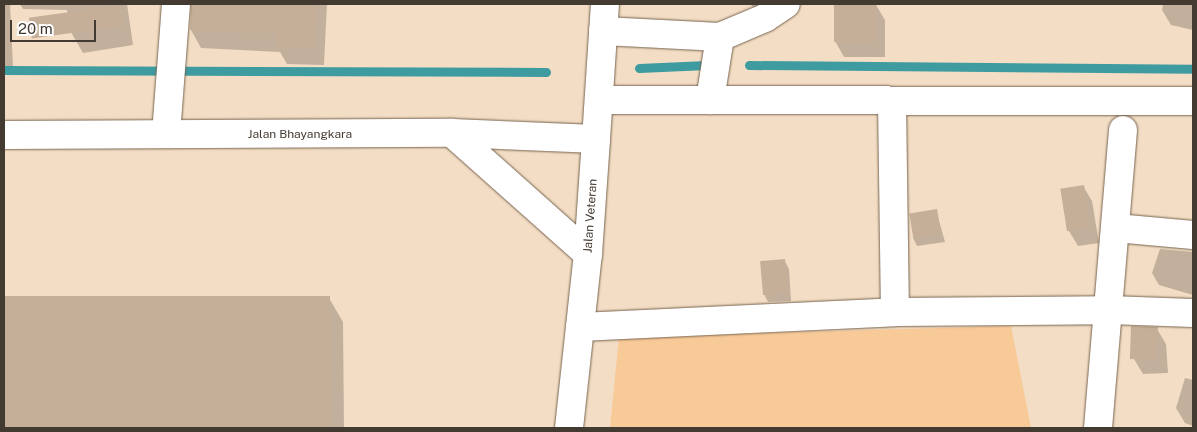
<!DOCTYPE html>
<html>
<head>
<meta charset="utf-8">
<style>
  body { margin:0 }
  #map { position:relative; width:1197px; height:432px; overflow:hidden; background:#f3ddc5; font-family:"Public Sans",sans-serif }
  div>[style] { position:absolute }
  .green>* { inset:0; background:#f8ca98 }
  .shadow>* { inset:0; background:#0003 }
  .stream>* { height:9px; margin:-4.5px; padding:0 4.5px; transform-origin:4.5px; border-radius:4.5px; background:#3e9ca0 }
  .building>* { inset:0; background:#c5af98; transform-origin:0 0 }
  .roads { filter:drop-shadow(0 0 1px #78644f) drop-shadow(0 0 1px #78644f) }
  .minor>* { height:28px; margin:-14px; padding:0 14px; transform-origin:14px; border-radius:14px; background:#fff }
  .major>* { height:28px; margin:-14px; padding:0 14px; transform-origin:14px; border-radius:14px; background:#fff }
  span { translate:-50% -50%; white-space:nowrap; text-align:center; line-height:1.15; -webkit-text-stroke:4px #fff; paint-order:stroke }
  .street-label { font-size:12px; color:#433a31 }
  .frame { position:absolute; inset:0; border:5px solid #433a31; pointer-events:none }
  .scale { position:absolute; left:10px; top:20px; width:86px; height:22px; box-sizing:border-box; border:2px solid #433a31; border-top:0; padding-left:6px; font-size:15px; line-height:18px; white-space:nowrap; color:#433a31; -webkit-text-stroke:4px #fff; paint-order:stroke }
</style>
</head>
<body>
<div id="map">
  <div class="green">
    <i style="clip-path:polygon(1011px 326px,1031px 428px,610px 428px,619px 337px)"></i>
  </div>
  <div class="shadow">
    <i style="clip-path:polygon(4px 4px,10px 4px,13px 67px,4px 68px)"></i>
    <i style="clip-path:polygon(20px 4px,127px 4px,133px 45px,83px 53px,72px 34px,67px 10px,23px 9px)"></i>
    <i style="clip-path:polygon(327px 4px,324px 65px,287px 64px,280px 52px,201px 48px,191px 30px,193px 4px)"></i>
    <i style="clip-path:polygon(750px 4px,766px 4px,758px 12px)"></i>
    <i style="clip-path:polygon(1163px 4px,1193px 4px,1193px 30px,1171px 25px,1162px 10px)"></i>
    <i style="clip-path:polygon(876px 5px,885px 20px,885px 57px,844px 57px,835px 41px)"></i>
    <i style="clip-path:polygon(1083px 186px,1092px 201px,1099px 243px,1078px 246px,1069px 231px)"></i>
    <i style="clip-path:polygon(936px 210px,945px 242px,917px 246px,913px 238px)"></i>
    <i style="clip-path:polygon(1160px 249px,1193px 252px,1193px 295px,1159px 285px,1152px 273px)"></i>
    <i style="clip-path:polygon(784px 260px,789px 269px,791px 301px,768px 302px,764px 294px,761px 262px)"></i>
    <i style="clip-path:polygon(329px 298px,343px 322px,344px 428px,4px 428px,4px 302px)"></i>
    <i style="clip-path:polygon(1132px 328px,1157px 329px,1166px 344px,1168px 373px,1143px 374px,1134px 359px)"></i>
    <i style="clip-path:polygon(1185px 378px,1193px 380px,1193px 426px,1185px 423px,1176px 408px)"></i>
  </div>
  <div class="stream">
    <i style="left:749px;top:65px;width:444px;rotate:0.5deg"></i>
    <i style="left:639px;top:68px;width:68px;rotate:-2.5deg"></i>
    <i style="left:4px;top:70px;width:542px;rotate:0.21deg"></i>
  </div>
  <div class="building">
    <i style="clip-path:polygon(191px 4px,316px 4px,315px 48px,276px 46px,276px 34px,190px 30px)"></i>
    <i style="left:834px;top:4px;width:42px;height:38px"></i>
    <i style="left:120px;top:5px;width:21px;height:92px;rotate:82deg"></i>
    <i style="left:1084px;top:185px;width:43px;height:24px;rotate:81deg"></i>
    <i style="left:937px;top:209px;width:25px;height:28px;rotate:81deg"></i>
    <i style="left:785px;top:259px;width:34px;height:25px;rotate:85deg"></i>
    <i style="left:330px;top:296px;width:132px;height:326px;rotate:90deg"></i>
    <i style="left:1131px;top:326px;width:27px;height:33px;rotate:2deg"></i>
  </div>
  <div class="roads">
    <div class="minor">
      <i style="left:603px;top:31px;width:117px;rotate:2.9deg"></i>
      <i style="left:720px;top:37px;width:49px;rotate:-22.9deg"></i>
      <i style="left:765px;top:18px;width:25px;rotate:-34deg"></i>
      <i style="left:599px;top:100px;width:594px;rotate:0.1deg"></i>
      <i style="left:710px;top:100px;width:64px;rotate:-81deg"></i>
      <i style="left:892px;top:101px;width:211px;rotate:89.2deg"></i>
      <i style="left:166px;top:134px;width:130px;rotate:-85.6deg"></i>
      <i style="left:1116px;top:228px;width:77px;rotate:5.2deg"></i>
      <i style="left:580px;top:327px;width:315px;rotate:-2.7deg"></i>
      <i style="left:895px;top:312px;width:214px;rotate:-0.5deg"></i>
      <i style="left:1109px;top:310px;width:84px;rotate:2deg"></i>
      <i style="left:569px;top:428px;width:175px;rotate:-83.8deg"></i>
      <i style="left:588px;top:254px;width:115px;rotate:-86deg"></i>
      <i style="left:1098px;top:428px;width:299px;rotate:-85.2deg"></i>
    </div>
    <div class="major">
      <i style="left:452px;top:133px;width:182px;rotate:41.7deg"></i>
      <i style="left:4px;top:135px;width:448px;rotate:-0.3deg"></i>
      <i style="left:452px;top:133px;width:144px;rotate:2.4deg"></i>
      <i style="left:596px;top:139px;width:135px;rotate:-86.2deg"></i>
    </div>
  </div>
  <div class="street-label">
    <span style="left:300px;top:135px">Jalan Bhayangkara</span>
    <span style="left:591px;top:216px;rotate:-86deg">Jalan Veteran</span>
  </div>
  <div class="frame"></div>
  <div class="scale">20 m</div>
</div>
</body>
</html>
